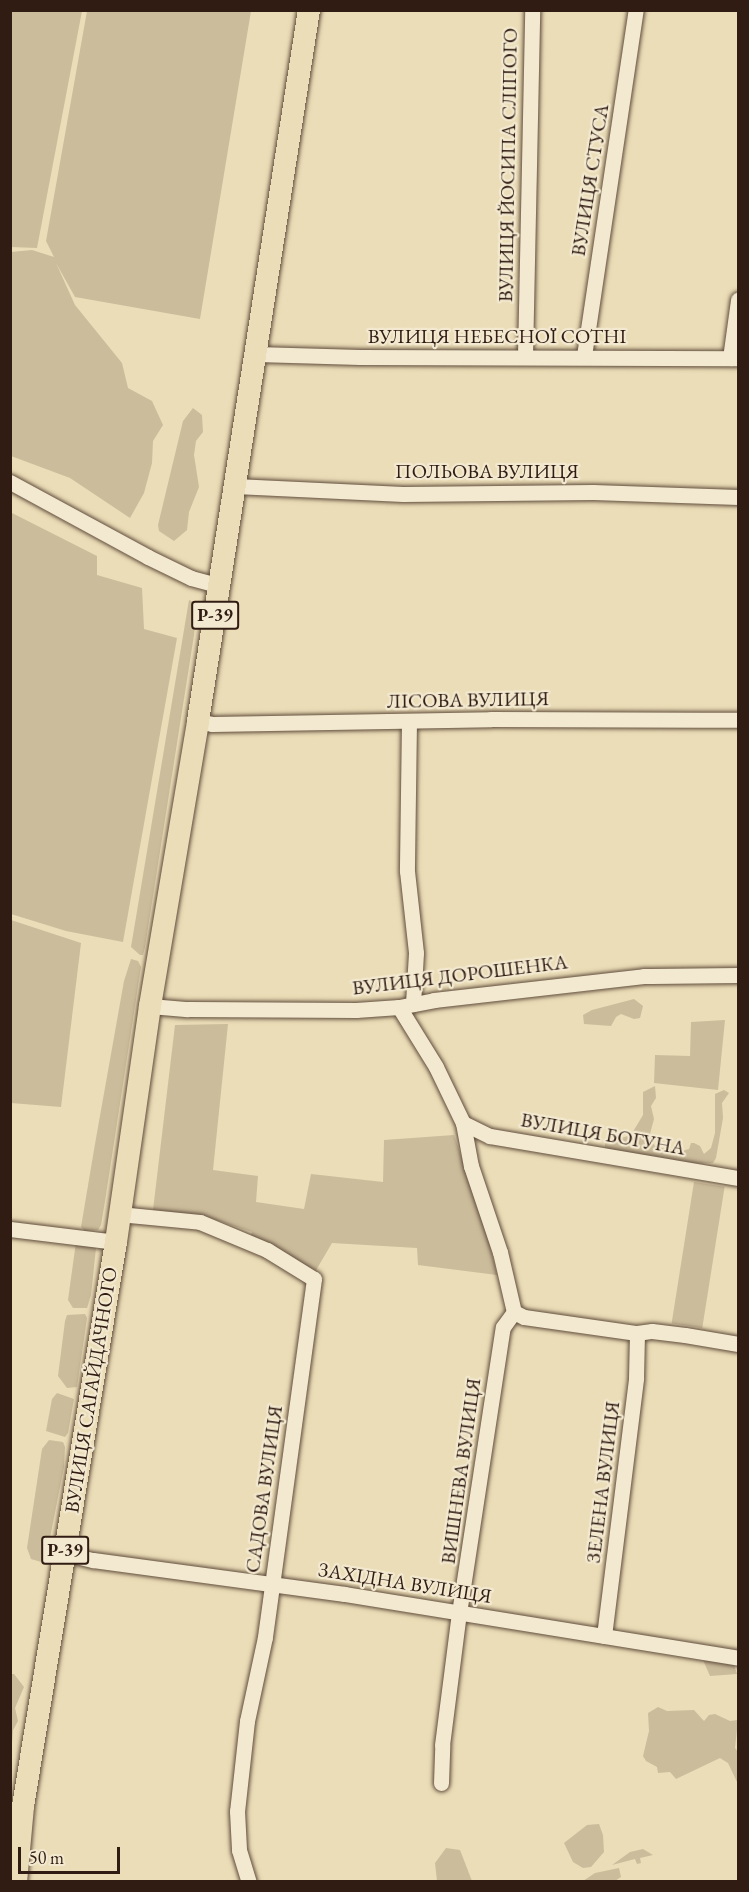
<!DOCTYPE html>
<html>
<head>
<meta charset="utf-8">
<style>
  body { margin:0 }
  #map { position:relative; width:749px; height:1892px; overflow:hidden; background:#ebddb7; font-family:"EB Garamond",serif }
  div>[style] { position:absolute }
  .green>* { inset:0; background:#cbbc9b; transform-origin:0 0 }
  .roads { filter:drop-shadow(0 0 2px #604c3c) drop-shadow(0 0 2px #604c3c) }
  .minor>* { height:15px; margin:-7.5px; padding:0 7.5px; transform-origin:7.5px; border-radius:7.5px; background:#f2e9d0 }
  .primary>* { height:22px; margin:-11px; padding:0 11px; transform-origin:11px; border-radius:11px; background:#ebddb7 }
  span { translate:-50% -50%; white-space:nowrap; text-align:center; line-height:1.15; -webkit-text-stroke:4.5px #f2e9d0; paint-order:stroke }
  .shield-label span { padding:2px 4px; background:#f2e9d0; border:2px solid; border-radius:4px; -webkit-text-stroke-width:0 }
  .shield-label { font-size:18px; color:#311c13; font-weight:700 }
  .street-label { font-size:20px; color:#311c13 }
  .frame { position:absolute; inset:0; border:12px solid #311c13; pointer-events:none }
  .scale { position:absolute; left:18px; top:1847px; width:102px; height:27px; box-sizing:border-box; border:3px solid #311c13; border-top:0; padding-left:8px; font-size:18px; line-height:21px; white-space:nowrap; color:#311c13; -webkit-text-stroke:4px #f2e9d0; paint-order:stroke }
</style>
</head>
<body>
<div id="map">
  <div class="green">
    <i style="clip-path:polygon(11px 10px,82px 11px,37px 248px,11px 247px)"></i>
    <i style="clip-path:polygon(87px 11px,251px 11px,200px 319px,75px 297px,56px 263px,75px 305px,122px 363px,128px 388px,152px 401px,163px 425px,153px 441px,152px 463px,144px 493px,130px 518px,70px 478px,11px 456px,11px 252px,32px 250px,54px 257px,46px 241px)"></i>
    <i style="clip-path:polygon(193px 408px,202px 415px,203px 432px,196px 441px,194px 455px,199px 487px,189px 512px,187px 530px,174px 541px,159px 531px,158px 525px,183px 421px)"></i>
    <i style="clip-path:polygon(10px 512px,97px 556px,97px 575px,142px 588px,144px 629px,177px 638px,123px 942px,66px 931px,11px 914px)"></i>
    <i style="clip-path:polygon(189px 600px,193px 602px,196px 613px,194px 635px,145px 947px,143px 955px,140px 955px,131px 947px)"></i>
    <i style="clip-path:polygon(11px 920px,81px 943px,61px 1107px,11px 1103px)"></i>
    <i style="clip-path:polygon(131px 959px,138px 961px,141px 967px,105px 1201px,101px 1225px,98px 1230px,85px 1231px,81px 1227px,95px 1144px,124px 981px)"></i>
    <i style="clip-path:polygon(634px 999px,643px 1006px,640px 1018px,634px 1019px,621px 1014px,616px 1017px,611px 1026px,584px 1024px,583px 1015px,592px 1010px)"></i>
    <i style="clip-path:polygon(725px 1020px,718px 1090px,654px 1083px,655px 1055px,690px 1056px,691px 1022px)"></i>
    <i style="clip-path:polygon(228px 1024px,213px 1170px,258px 1176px,256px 1202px,304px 1209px,311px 1174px,383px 1182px,384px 1140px,454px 1135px,487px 1233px,497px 1275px,418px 1265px,417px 1248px,332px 1243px,315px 1272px,250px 1237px,252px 1232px,207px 1217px,153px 1210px,175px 1025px)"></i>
    <i style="clip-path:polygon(655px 1086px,656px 1098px,651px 1106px,654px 1119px,650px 1134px,653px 1144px,661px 1148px,682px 1151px,689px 1149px,691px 1143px,694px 1143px,700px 1146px,704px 1154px,711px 1148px,715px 1133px,715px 1094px,724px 1090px,729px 1093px,722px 1103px,723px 1118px,716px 1158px,713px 1163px,685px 1164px,605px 1149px,605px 1143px,631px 1135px,643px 1115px,643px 1092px)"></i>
    <i style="left:694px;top:1182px;width:31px;height:143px;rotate:9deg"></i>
    <i style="clip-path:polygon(76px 1242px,93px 1244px,96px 1248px,91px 1295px,87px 1308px,73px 1308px,68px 1300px)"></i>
    <i style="clip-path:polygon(85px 1314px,87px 1318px,77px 1387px,67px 1388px,58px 1376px,65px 1321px,67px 1315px)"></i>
    <i style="clip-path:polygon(57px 1393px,74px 1399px,68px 1433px,65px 1437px,46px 1431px,52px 1399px)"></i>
    <i style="clip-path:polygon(49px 1440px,63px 1442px,65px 1447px,64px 1467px,45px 1563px,31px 1559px,27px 1548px,42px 1449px)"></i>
    <i style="clip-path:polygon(706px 1657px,733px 1662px,737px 1674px,710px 1676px,703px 1660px)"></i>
    <i style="clip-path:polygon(11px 1674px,14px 1674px,24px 1687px,15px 1708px,18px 1721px,13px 1730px,11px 1756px)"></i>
    <i style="clip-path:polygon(658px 1707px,667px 1711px,694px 1710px,704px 1721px,709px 1715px,715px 1714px,730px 1721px,738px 1720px,735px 1748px,738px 1752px,738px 1784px,728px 1763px,720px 1758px,676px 1779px,670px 1772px,658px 1773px,657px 1767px,646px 1761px,643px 1756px,649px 1731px,648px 1713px)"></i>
    <i style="clip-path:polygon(599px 1824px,603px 1835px,604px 1852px,591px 1867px,583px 1868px,573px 1862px,564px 1843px,587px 1825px)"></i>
    <i style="clip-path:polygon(446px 1848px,460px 1850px,472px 1881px,437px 1881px,435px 1863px)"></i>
    <i style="clip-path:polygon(643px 1849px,653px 1855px,640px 1858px,641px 1863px,637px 1864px,635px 1859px,612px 1865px,630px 1852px)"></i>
    <i style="clip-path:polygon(619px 1868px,621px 1877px,615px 1881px,583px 1881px,595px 1873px)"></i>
  </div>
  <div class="roads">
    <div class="minor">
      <i style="left:256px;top:354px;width:104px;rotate:1.7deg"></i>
      <i style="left:360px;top:357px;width:378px;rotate:0.2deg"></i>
      <i style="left:525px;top:356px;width:346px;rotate:-88.8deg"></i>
      <i style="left:584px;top:356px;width:350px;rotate:-81.5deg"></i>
      <i style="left:730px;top:358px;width:59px;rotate:-82.1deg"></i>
      <i style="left:10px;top:482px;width:157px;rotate:28.5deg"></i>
      <i style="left:148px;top:557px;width:48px;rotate:26deg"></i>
      <i style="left:191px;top:578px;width:30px;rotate:15deg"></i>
      <i style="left:235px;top:486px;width:168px;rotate:2.7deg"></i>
      <i style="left:403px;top:494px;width:190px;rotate:-0.6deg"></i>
      <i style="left:593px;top:492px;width:145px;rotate:2deg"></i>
      <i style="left:198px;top:721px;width:14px;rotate:12deg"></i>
      <i style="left:212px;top:724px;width:279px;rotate:-1deg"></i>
      <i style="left:491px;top:719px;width:247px;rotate:0.2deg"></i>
      <i style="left:409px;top:721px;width:150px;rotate:90.8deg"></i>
      <i style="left:407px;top:871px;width:82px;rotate:83.7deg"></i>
      <i style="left:416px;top:953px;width:51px;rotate:93.4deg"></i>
      <i style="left:150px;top:1006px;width:38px;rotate:5deg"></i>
      <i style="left:188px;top:1009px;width:168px;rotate:0.3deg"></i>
      <i style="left:356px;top:1010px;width:43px;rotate:-4deg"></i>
      <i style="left:399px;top:1007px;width:36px;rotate:-11deg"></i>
      <i style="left:434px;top:1000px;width:211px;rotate:-6.5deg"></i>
      <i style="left:644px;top:976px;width:94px;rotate:-0.6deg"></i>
      <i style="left:399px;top:1007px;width:70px;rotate:58.3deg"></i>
      <i style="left:436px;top:1067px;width:62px;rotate:64.3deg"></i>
      <i style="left:463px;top:1123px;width:44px;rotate:79.5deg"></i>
      <i style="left:471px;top:1166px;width:91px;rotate:71.4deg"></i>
      <i style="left:500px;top:1252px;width:62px;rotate:76.9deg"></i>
      <i style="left:463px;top:1123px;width:30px;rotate:26deg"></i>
      <i style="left:490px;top:1136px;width:252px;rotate:9.6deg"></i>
      <i style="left:119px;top:1214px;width:81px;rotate:5.6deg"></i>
      <i style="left:200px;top:1222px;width:73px;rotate:22.7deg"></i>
      <i style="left:267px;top:1250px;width:55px;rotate:31.7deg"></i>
      <i style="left:314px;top:1279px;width:361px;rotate:97.8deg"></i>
      <i style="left:265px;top:1637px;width:86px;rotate:102.1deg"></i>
      <i style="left:247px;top:1721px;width:91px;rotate:96.3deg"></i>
      <i style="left:237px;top:1811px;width:39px;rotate:87deg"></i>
      <i style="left:239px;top:1850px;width:34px;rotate:73deg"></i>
      <i style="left:10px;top:1229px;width:107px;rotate:7deg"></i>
      <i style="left:514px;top:1312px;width:11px;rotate:27deg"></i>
      <i style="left:524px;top:1317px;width:114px;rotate:8.1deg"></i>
      <i style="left:637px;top:1333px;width:15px;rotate:-8deg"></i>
      <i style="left:652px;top:1331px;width:33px;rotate:7deg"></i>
      <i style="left:685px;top:1335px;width:54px;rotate:9.6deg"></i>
      <i style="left:64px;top:1553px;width:30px;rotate:14deg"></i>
      <i style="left:93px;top:1560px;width:254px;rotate:7.7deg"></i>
      <i style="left:345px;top:1594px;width:398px;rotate:9.2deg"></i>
      <i style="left:604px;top:1636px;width:260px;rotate:-82.9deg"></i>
      <i style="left:636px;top:1378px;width:45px;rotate:-88.7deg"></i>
      <i style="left:441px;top:1783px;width:38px;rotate:-88deg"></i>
      <i style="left:442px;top:1745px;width:133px;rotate:-82.7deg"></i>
      <i style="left:459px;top:1613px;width:289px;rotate:-81.3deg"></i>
      <i style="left:503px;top:1327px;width:19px;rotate:-54deg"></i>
    </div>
    <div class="primary">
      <i style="left:16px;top:1882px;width:76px;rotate:-84.7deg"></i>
      <i style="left:23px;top:1806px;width:572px;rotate:-80.64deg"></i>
      <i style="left:116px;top:1242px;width:238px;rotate:-81.8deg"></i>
      <i style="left:150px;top:1006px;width:289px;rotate:-80.4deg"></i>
      <i style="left:198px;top:721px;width:720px;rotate:-81.13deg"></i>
    </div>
  </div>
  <div class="shield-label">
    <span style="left:215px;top:615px">Р-39</span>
    <span style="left:65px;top:1550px">Р-39</span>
  </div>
  <div class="street-label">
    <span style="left:508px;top:165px;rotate:-89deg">ВУЛИЦЯ ЙОСИПА СЛІПОГО</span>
    <span style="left:590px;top:180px;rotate:-81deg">ВУЛИЦЯ СТУСА</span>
    <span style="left:497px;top:336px">ВУЛИЦЯ НЕБЕСНОЇ СОТНІ</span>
    <span style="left:487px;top:471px">ПОЛЬОВА ВУЛИЦЯ</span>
    <span style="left:468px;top:700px;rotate:-1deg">ЛІСОВА ВУЛИЦЯ</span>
    <span style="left:460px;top:975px;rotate:-7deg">ВУЛИЦЯ ДОРОШЕНКА</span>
    <span style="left:603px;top:1134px;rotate:10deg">ВУЛИЦЯ БОГУНА</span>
    <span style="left:91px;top:1390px;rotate:-81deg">ВУЛИЦЯ САГАЙДАЧНОГО</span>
    <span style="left:461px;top:1471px;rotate:-82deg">ВИШНЕВА ВУЛИЦЯ</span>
    <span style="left:603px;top:1482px;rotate:-83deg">ЗЕЛЕНА ВУЛИЦЯ</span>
    <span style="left:264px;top:1489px;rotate:-82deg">САДОВА ВУЛИЦЯ</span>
    <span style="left:405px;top:1583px;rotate:9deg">ЗАХІДНА ВУЛИЦЯ</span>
  </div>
  <div class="frame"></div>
  <div class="scale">50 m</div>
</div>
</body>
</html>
